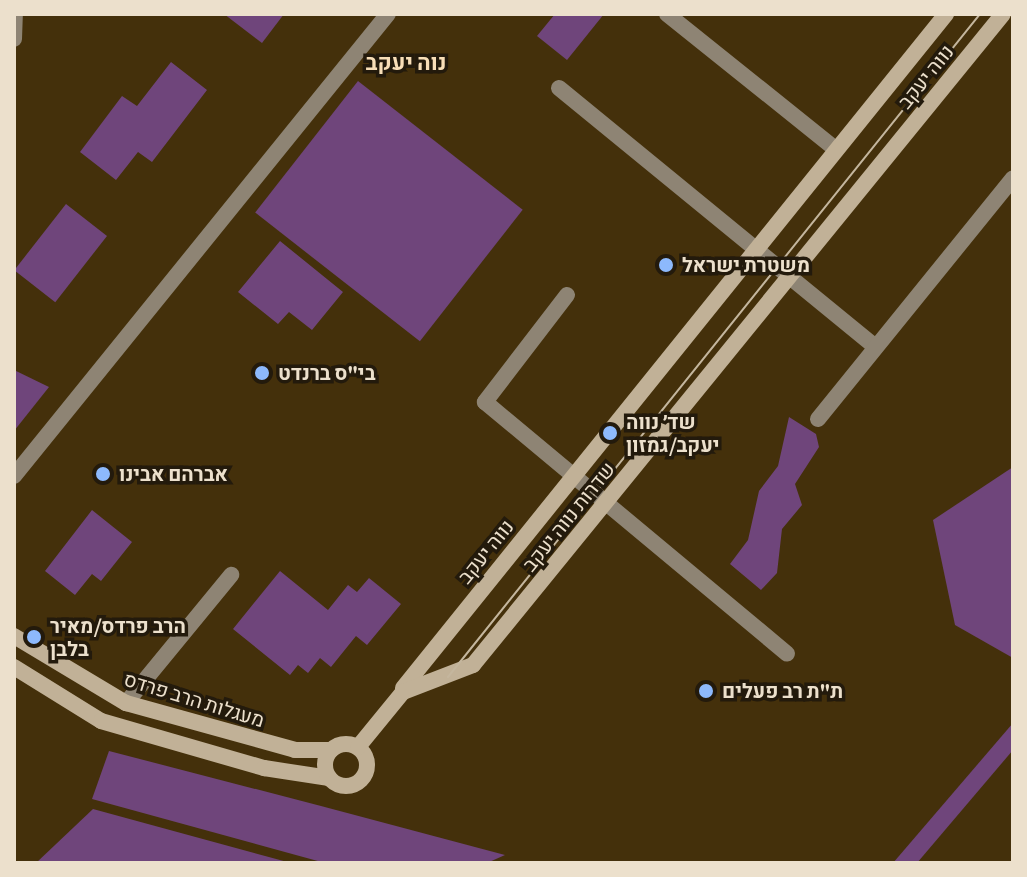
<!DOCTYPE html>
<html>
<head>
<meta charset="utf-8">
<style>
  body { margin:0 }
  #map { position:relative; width:1027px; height:877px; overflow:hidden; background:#44300b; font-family:"Crimson Pro",Heebo,serif }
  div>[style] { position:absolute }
  .green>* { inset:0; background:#6f457b; transform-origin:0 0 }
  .street>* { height:16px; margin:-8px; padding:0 8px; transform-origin:8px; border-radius:8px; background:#8e8474 }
  .secondary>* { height:16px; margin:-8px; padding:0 8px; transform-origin:8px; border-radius:8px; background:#c1b197 }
  .secondary>.ring { margin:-8px; padding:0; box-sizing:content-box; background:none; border:16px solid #c1b197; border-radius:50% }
  .tram>* { height:2px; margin:-1px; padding:0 1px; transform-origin:1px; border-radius:1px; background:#c4b69e }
  .dots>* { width:22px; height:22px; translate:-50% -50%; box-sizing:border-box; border:4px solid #231a0c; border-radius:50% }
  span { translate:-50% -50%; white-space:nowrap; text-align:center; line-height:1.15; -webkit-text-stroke:7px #231a0c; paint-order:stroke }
  .street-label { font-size:20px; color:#ece0cc }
  .poi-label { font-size:20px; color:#ece0cc; font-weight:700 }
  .left { translate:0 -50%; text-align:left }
  .neighbourhood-label { font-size:22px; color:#f8deb7; font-weight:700 }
  .frame { position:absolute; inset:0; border:16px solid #ece0cc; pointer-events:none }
</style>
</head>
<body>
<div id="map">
  <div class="green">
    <i style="clip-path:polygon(224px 14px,284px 14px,262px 43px)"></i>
    <i style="clip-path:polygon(555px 14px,604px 14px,567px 60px,537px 36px)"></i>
    <i style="clip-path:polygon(171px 62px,207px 90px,152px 162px,138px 152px,116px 180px,80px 152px,122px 96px,137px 106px)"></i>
    <i style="left:358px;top:81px;width:209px;height:167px;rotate:38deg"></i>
    <i style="left:66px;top:204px;width:52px;height:84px;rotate:38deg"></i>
    <i style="clip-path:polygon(280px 241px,343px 292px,312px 330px,289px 312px,278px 324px,238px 292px)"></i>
    <i style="clip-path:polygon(14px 370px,49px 387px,14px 431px)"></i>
    <i style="clip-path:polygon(789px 417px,816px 434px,819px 447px,795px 484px,802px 505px,782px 529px,777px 573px,761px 590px,730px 564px,748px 540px,759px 491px,778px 466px)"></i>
    <i style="clip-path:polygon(1013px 467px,1013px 658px,955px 625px,933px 520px)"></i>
    <i style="clip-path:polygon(92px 510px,132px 542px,101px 581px,92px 574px,75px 595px,45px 571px)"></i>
    <i style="clip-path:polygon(280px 571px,328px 610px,348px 585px,357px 592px,369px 578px,401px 604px,367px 645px,356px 636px,331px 667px,320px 658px,308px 673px,298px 665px,290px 675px,233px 629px)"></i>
    <i style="clip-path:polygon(1013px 723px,1013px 750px,917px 863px,893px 863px)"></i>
    <i style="clip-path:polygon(109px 751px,321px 806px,505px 855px,487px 863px,325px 863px,92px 799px)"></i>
    <i style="clip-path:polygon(93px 809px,291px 863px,36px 863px)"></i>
  </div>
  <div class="street">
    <i style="left:667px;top:14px;width:213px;rotate:38.7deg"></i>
    <i style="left:14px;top:39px;width:25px;rotate:-88deg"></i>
    <i style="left:559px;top:88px;width:409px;rotate:39.3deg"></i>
    <i style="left:567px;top:295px;width:135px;rotate:127.5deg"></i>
    <i style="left:485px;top:402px;width:393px;rotate:39.8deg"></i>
    <i style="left:818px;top:419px;width:310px;rotate:-51deg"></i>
    <i style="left:14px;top:476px;width:594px;rotate:-51.01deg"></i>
    <i style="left:126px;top:703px;width:166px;rotate:-50.6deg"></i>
  </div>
  <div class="secondary">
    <i style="left:14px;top:636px;width:131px;rotate:30.9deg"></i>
    <i style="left:126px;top:703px;width:175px;rotate:15.5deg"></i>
    <i style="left:295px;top:750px;width:36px"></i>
    <i style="left:14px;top:667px;width:102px;rotate:31.8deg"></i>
    <i style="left:101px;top:721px;width:170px;rotate:16.1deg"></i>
    <i style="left:264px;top:768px;width:66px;rotate:8.7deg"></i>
    <i style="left:403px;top:688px;width:866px;rotate:-51.14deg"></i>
    <i class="ring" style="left:325px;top:744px;width:26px;height:26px"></i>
    <i style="left:358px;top:747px;width:71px;rotate:-50.7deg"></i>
    <i style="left:403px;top:692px;width:75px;rotate:-21.1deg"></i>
    <i style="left:473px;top:665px;width:839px;rotate:-50.85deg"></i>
  </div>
  <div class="tram">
    <i style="left:448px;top:677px;width:850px;rotate:-51.26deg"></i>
  </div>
  <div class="dots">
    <i style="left:666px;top:265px;background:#8db9fc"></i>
    <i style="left:262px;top:373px;background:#8db9fc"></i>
    <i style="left:610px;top:433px;background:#8db9fc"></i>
    <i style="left:103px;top:474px;background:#8db9fc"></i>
    <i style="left:34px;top:637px;background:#8db9fc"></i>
    <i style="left:706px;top:691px;background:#8db9fc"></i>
  </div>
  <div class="street-label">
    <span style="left:926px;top:77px;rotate:-51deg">נווה יעקב</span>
    <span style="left:569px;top:517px;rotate:-51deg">שדרות נווה יעקב</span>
    <span style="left:486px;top:552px;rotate:-51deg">נווה יעקב</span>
    <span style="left:194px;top:700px;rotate:17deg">מעגלות הרב פרדס</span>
  </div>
  <div class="poi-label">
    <span class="left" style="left:682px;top:265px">משטרת ישראל</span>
    <span class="left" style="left:278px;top:373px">בי"ס ברנדט</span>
    <span class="left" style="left:626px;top:434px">שד׳ נווה<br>יעקב/גמזון</span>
    <span class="left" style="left:119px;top:474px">אברהם אבינו</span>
    <span class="left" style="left:50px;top:638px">הרב פרדס/מאיר<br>בלבן</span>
    <span class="left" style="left:722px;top:691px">ת"ת רב פעלים</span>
  </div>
  <div class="neighbourhood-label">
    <span style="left:406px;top:63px">נוה יעקב</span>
  </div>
  <div class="frame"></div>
</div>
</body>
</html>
